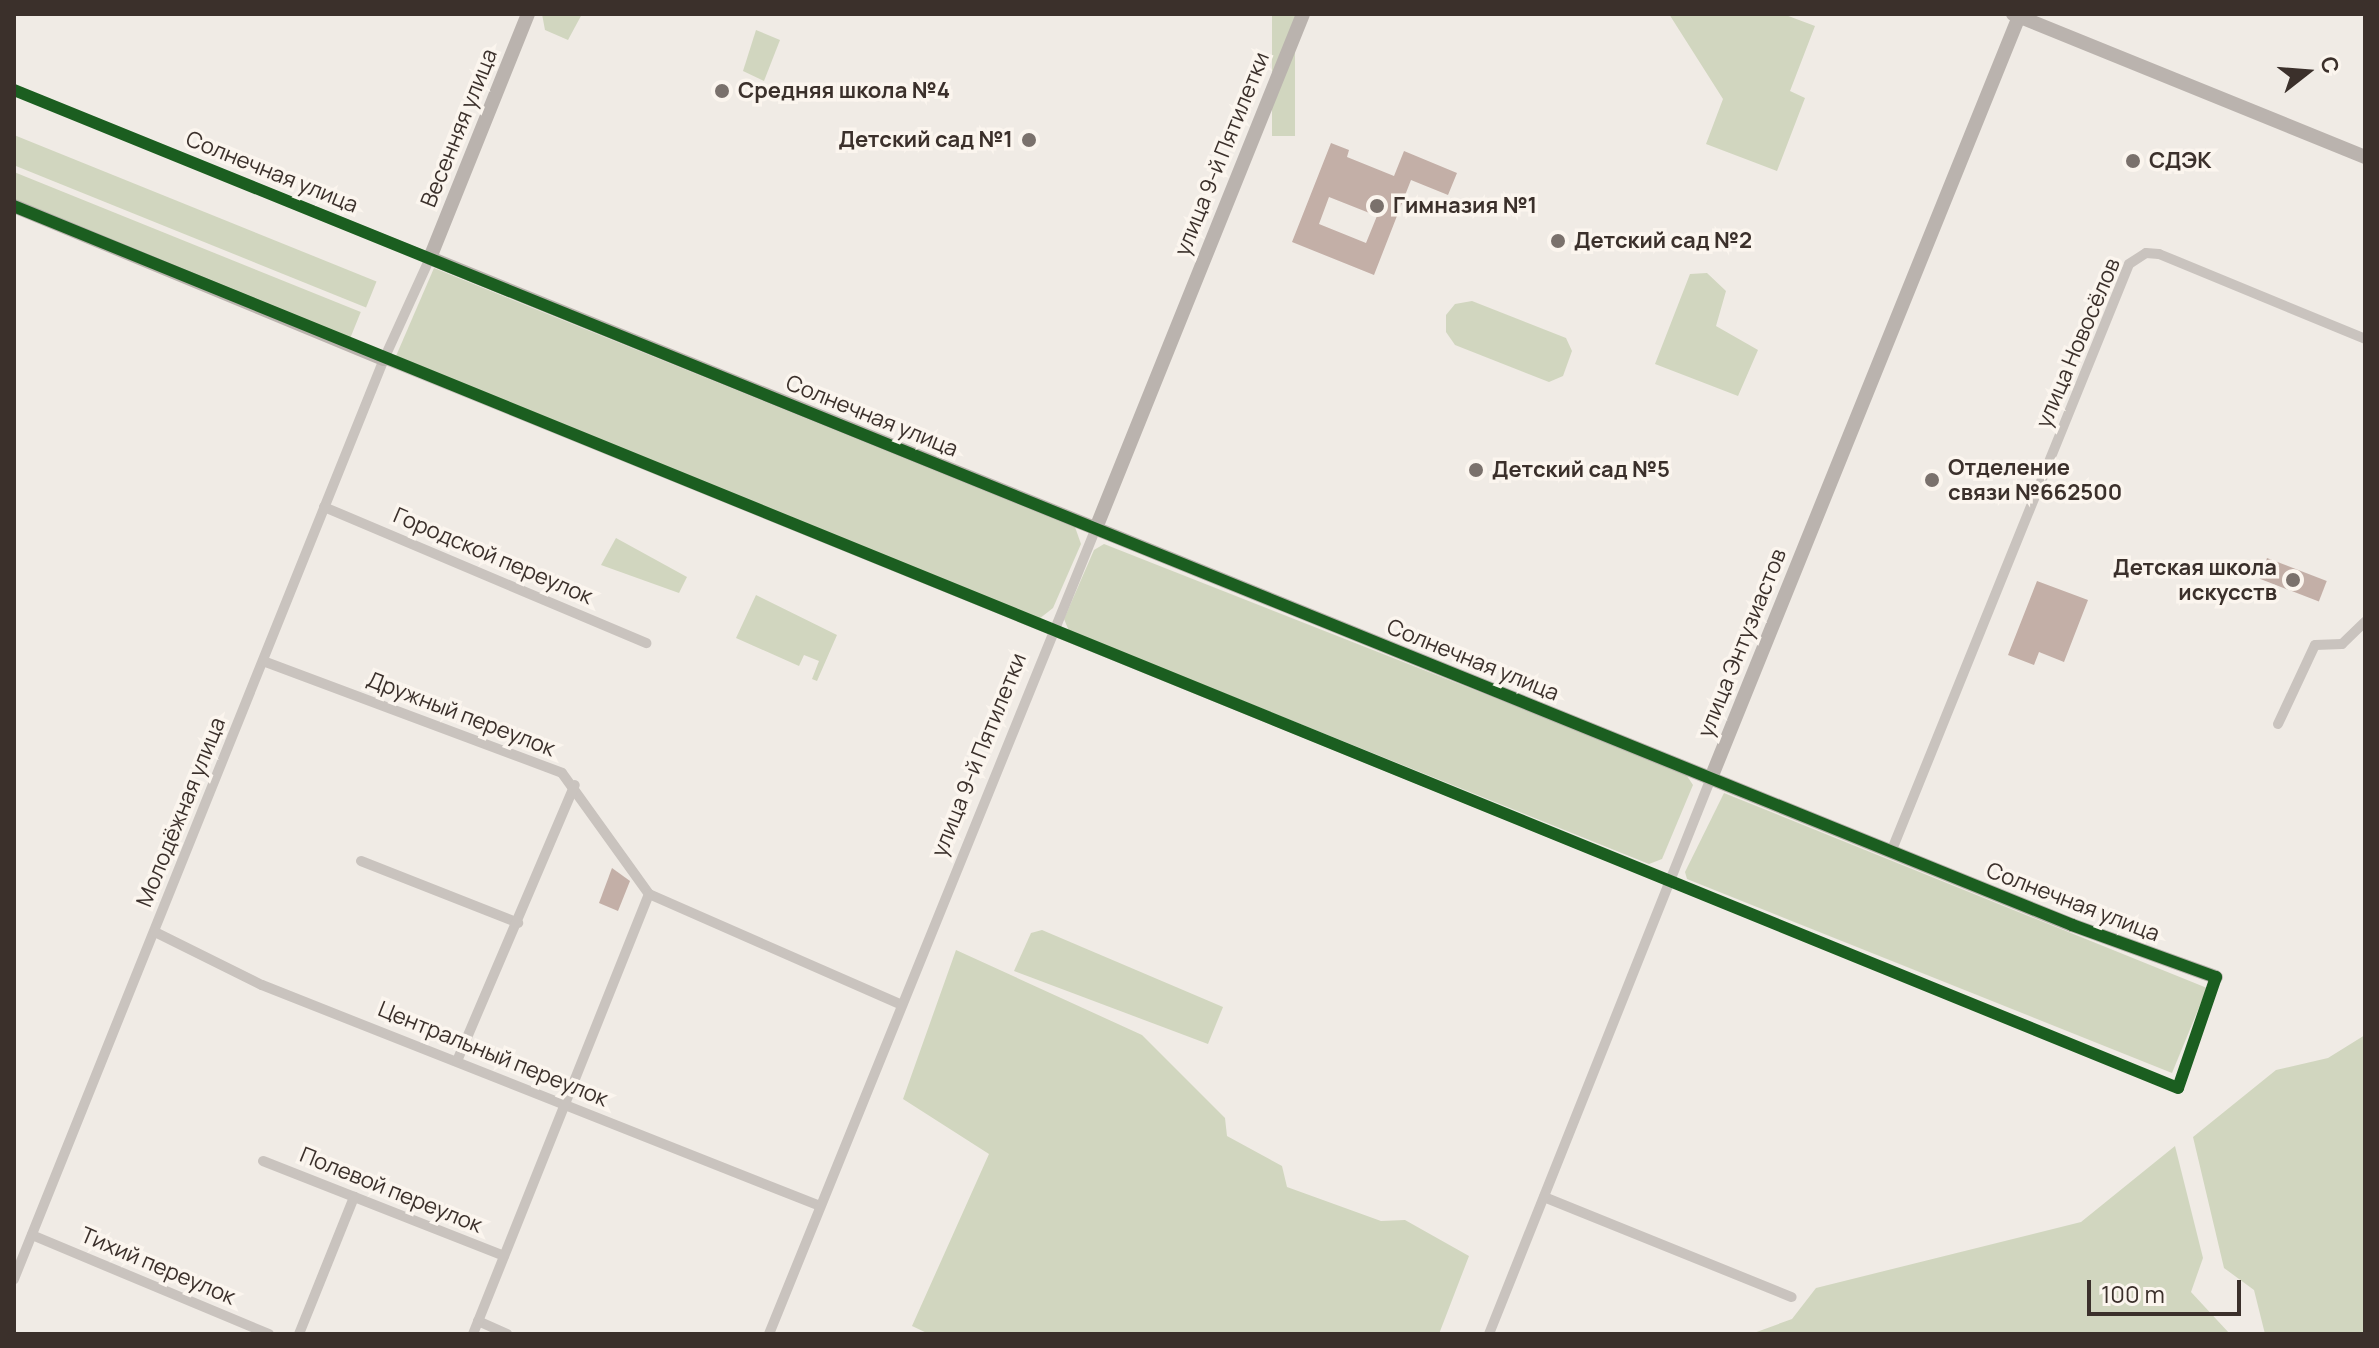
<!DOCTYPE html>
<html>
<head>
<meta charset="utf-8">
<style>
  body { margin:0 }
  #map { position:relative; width:2379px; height:1348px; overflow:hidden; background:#f0ebe5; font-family:Manrope,sans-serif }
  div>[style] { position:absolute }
  .green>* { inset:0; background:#d1d6bf; transform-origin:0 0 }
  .building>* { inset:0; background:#c3afa7; transform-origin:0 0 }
  .street>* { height:10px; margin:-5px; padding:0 5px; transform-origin:5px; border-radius:5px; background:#c9c3be }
  .secondary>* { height:14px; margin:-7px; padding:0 7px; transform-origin:7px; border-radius:7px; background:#bab3ae }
  .cycleway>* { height:12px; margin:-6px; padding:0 6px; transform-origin:6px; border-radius:6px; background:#1b5e20 }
  .dots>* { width:22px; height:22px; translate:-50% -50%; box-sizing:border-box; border:4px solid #fbf5ee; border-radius:50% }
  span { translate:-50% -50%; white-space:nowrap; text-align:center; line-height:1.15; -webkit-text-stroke:7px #fbf5ee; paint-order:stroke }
  .poi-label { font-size:22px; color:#3b302b; font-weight:700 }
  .left { translate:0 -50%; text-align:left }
  .right { translate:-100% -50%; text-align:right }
  .street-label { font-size:22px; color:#3b302b }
  .frame { position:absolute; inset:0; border:16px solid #3b302b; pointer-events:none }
  .north { position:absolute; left:2267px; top:32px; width:80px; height:80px; -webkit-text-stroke:6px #fbf5ee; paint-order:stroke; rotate:73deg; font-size:22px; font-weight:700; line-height:32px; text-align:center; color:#3b302b }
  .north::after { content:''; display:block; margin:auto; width:28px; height:36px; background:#3b302b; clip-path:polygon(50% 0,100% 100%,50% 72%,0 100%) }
  .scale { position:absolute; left:2087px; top:1280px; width:154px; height:36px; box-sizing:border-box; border:4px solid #3b302b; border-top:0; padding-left:10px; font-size:24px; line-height:28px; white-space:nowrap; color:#3b302b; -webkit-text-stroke:6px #fbf5ee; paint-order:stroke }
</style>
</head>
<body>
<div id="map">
  <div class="green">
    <i style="clip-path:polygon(542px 14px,582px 14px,568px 40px,545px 30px)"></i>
    <i style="left:1272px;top:14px;width:23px;height:122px"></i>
    <i style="clip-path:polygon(1669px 14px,1783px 14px,1815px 26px,1790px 91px,1805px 98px,1777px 171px,1706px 144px,1723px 99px)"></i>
    <i style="clip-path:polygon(756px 30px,780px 40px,764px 81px,743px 71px)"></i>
    <i style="left:14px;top:135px;width:391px;height:28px;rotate:22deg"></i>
    <i style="left:14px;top:172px;width:374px;height:28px;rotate:22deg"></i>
    <i style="clip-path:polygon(434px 268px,1075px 527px,1081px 544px,1053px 608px,1039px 619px,396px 356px)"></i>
    <i style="clip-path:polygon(1707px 273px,1726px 291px,1716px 326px,1758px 350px,1738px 396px,1655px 364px,1690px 274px)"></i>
    <i style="clip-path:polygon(1472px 301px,1566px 338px,1572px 351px,1563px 376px,1549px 382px,1455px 345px,1446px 332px,1446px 315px,1455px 304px)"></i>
    <i style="clip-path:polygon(616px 538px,687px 577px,679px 593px,601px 565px)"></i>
    <i style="clip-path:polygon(1104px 544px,1685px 773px,1693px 785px,1662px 859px,1649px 864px,1069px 631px,1064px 619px,1094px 550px)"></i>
    <i style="clip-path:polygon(756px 595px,837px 635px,817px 681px,812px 679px,819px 661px,804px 655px,799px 666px,736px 638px)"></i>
    <i style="clip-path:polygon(1724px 793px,2207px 988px,2172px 1073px,1687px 879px,1685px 872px)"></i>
    <i style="clip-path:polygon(1042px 930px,1223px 1007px,1208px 1044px,1014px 971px,1031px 933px)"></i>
    <i style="clip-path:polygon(956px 950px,1142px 1035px,1225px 1118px,1227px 1136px,1282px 1166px,1287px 1187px,1381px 1221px,1405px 1220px,1469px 1256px,1439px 1334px,929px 1334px,912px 1326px,989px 1154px,903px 1099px)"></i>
    <i style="clip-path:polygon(2365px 1035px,2365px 1334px,2265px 1334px,2254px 1290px,2224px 1268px,2193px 1137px,2276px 1070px,2328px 1058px)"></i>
    <i style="clip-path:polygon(2175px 1146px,2203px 1258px,2191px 1292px,2230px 1334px,1751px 1334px,1792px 1319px,1816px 1288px,2081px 1222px)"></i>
  </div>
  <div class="building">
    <i style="clip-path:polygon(evenodd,1331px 143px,1349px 150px,1347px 157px,1394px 176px,1404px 151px,1457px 173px,1448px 195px,1411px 180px,1374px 275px,1292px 242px,1331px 143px,1329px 197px,1377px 216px,1366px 243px,1319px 224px,1329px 197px)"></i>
    <i style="left:2267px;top:558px;width:64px;height:22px;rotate:21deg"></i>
    <i style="clip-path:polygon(2037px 581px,2088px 600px,2064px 662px,2039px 652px,2034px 665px,2008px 655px)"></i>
    <i style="clip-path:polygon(612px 868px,630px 881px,618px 911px,599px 903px)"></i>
  </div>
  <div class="street">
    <i style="left:14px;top:90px;width:449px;rotate:22deg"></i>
    <i style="left:430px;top:258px;width:111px;rotate:114.5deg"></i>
    <i style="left:384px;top:359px;width:992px;rotate:111.91deg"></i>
    <i style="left:384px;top:359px;width:1936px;rotate:22.11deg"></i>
    <i style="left:2178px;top:1088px;width:117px;rotate:-71.1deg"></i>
    <i style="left:324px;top:507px;width:350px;rotate:22.9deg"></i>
    <i style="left:263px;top:661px;width:319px;rotate:20.5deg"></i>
    <i style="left:562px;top:773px;width:149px;rotate:54.3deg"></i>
    <i style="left:649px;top:894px;width:276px;rotate:23.7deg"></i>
    <i style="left:2278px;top:724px;width:87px;rotate:-64.9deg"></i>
    <i style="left:2315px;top:645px;width:27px;rotate:-2deg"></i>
    <i style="left:2342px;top:644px;width:32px;rotate:-44deg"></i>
    <i style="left:1891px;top:852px;width:634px;rotate:-67.96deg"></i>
    <i style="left:2129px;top:264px;width:20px;rotate:-33deg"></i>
    <i style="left:2146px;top:253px;width:13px;rotate:4deg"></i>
    <i style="left:2159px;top:254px;width:223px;rotate:22.4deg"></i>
    <i style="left:361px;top:861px;width:169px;rotate:21.5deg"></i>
    <i style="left:155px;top:932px;width:119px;rotate:26.4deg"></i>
    <i style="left:262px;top:985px;width:600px;rotate:21.61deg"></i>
    <i style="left:457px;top:1061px;width:300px;rotate:-66.9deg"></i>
    <i style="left:263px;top:1161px;width:259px;rotate:21.5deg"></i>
    <i style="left:1544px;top:1197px;width:267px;rotate:22deg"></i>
    <i style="left:32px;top:1235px;width:257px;rotate:22.7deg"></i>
    <i style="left:478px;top:1321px;width:32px;rotate:24deg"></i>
    <i style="left:299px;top:1334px;width:148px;rotate:-68.1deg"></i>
    <i style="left:473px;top:1334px;width:474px;rotate:-68.2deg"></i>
    <i style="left:769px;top:1334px;width:870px;rotate:-67.92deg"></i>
    <i style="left:1489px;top:1334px;width:599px;rotate:-68.23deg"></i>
  </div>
  <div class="secondary">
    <i style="left:528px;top:14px;width:263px;rotate:111.9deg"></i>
    <i style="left:430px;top:258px;width:1772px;rotate:22.11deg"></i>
    <i style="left:2072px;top:925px;width:153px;rotate:19.9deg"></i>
    <i style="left:2013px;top:14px;width:380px;rotate:22.1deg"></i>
    <i style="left:14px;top:206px;width:400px;rotate:22.5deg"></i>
    <i style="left:1096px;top:528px;width:554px;rotate:-68.06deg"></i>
    <i style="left:1711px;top:778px;width:824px;rotate:-67.98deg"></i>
  </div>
  <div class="cycleway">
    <i style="left:14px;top:90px;width:2221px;rotate:22.08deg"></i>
    <i style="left:2072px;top:925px;width:153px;rotate:19.9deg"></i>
    <i style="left:2216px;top:977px;width:117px;rotate:108.9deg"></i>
    <i style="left:2178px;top:1088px;width:2337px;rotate:-157.83deg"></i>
  </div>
  <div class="dots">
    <i style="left:722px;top:91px;background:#7a716c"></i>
    <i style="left:1029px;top:140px;background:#7a716c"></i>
    <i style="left:2133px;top:161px;background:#7a716c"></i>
    <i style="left:1377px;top:206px;background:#7a716c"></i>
    <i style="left:1558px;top:241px;background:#7a716c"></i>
    <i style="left:1476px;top:470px;background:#7a716c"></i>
    <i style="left:1932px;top:480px;background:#7a716c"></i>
    <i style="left:2293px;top:580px;background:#7a716c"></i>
  </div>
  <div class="poi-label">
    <span class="left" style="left:738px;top:91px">Средняя школа №4</span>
    <span class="right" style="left:1013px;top:140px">Детский сад №1</span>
    <span class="left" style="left:2149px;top:161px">СДЭК</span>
    <span class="left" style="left:1393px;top:206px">Гимназия №1</span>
    <span class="left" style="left:1574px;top:241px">Детский сад №2</span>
    <span class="left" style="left:1948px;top:480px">Отделение<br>связи №662500</span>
    <span class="left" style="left:1492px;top:470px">Детский сад №5</span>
    <span class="right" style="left:2277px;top:580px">Детская школа<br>искусств</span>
  </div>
  <div class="street-label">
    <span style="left:459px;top:128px;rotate:-68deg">Весенняя улица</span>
    <span style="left:1222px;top:154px;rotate:-68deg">улица 9-й Пятилетки</span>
    <span style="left:272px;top:172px;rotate:22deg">Солнечная улица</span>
    <span style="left:2078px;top:343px;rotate:-67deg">улица Новосёлов</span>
    <span style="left:872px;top:416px;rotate:22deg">Солнечная улица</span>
    <span style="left:493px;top:556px;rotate:23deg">Городской переулок</span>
    <span style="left:1742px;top:643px;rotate:-68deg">улица Энтузиастов</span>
    <span style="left:1473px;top:660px;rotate:22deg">Солнечная улица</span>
    <span style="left:461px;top:714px;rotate:21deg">Дружный переулок</span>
    <span style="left:979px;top:755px;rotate:-68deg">улица 9-й Пятилетки</span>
    <span style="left:181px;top:812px;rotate:-68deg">Молодёжная улица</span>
    <span style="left:2073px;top:902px;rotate:21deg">Солнечная улица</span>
    <span style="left:493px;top:1054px;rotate:22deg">Центральный переулок</span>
    <span style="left:391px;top:1190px;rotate:22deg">Полевой переулок</span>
    <span style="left:158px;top:1266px;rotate:23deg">Тихий переулок</span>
  </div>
  <div class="frame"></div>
  <div class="north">С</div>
  <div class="scale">100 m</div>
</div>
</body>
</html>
